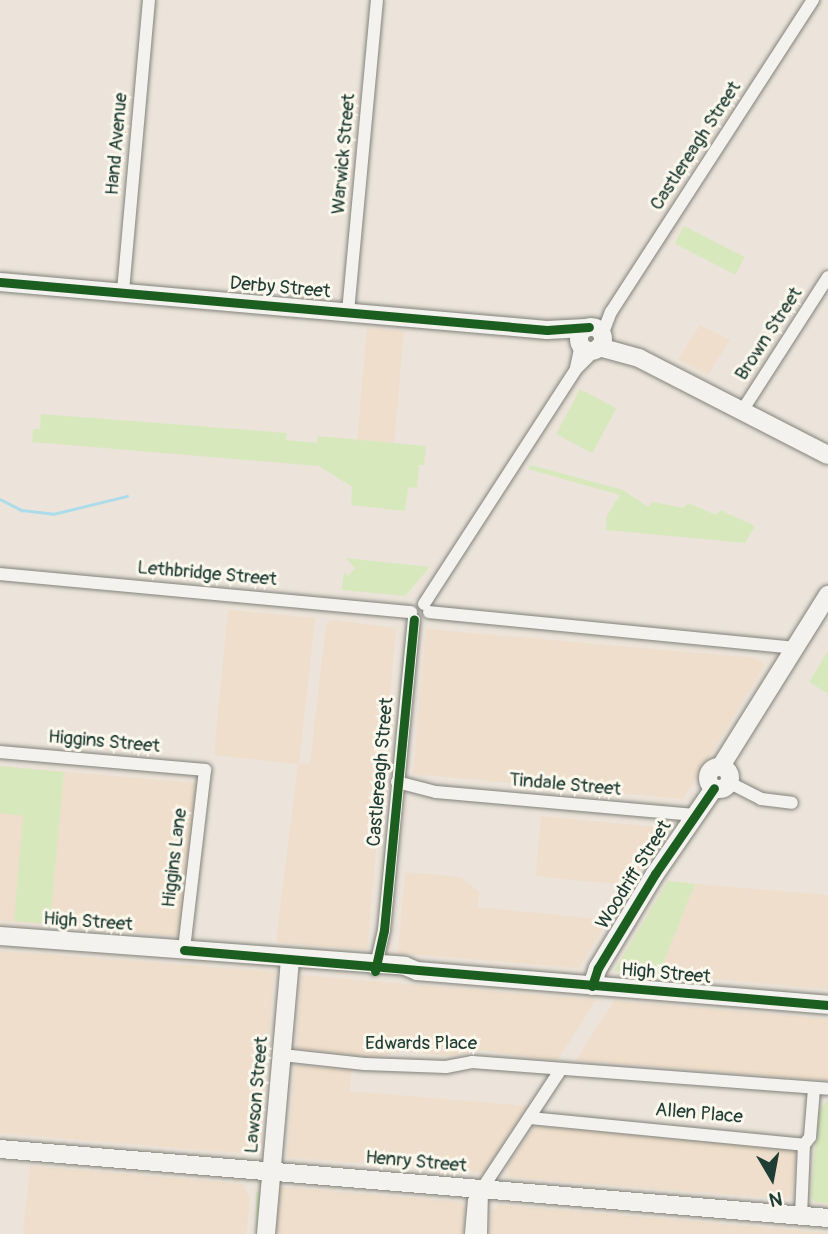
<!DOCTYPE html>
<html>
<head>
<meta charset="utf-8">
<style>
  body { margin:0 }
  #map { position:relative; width:828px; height:1234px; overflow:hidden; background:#ece4da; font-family:Pangolin,sans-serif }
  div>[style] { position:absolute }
  .built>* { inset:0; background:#eedecb; transform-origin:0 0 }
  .green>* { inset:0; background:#d8e8bd; transform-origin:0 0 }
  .stream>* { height:2.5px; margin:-1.25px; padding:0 1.25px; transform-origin:1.25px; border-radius:1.25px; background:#acdcea }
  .roads { filter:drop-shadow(0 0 2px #81837c) drop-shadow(0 0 2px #81837c) }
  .street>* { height:12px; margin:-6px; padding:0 6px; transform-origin:6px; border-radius:6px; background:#f4f2ee }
  .secondary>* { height:18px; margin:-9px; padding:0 9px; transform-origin:9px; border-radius:9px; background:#f4f2ee }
  .secondary>.ring { margin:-9px; padding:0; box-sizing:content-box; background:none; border:18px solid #f4f2ee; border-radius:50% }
  .cycleway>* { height:9px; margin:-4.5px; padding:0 4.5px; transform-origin:4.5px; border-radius:4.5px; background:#1b5e20 }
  span { translate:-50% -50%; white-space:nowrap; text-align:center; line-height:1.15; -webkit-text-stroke:6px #fbf7ec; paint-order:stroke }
  .street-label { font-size:19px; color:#1f3d34 }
  .north { position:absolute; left:737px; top:1143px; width:70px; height:70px; -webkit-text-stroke:5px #fbf7ec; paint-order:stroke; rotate:170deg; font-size:19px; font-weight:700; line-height:28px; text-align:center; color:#1f3d34 }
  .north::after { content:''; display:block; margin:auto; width:24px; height:32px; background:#1f3d34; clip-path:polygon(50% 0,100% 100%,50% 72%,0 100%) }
</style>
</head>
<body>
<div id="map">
  <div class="built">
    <i style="clip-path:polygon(700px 325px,730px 340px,708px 375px,678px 359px)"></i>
    <i style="left:367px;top:328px;width:37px;height:112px;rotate:5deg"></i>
    <i style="clip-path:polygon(228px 610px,315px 618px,299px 763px,310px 764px,326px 625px,333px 620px,396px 628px,367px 950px,276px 942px,298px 764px,214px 755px)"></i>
    <i style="clip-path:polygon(426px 629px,756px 658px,765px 665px,683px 799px,413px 774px)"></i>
    <i style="left:0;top:766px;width:200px;height:154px;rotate:5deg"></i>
    <i style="clip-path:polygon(541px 816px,666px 828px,630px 885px,573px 880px,536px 876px)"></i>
    <i style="clip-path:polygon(405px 872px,461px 877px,479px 892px,478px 907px,608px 920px,579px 968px,398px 953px)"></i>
    <i style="clip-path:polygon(695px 884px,828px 895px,828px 989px,659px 974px)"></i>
    <i style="clip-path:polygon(0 951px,274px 972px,259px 1148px,253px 1154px,0 1133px)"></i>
    <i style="clip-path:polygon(302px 975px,416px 985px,596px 1000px,557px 1061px,482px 1050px,448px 1056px,401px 1051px,373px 1058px,296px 1048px)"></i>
    <i style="clip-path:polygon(614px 1001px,828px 1019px,828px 1081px,576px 1060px)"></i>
    <i style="clip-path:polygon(295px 1065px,351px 1070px,350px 1091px,528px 1106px,485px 1173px,287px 1157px)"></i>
    <i style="clip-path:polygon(534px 1126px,797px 1149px,792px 1194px,785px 1199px,510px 1177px,507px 1166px)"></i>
    <i style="clip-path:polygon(30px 1166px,243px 1184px,250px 1198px,246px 1234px,23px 1234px)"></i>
    <i style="clip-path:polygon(280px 1187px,460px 1202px,465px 1208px,463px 1234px,275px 1234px)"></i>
    <i style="clip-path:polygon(499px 1205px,828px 1233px,828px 1234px,490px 1234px,492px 1211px)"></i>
  </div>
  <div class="green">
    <i style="left:684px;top:226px;width:68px;height:20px;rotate:27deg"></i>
    <i style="left:580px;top:389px;width:41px;height:51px;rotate:28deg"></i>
    <i style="clip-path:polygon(41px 414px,287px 433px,286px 440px,317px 443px,318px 436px,426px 446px,424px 465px,419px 465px,417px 488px,408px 487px,405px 511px,351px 505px,352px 487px,319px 466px,32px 442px,33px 429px,40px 429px)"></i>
    <i style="clip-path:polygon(531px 465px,623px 490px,648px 507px,652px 502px,684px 508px,688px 503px,716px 515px,720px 510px,755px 526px,745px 543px,606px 530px,607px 515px,620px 495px,528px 469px)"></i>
    <i style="clip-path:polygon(346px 558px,430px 567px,405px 596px,342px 590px,344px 572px,349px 576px,355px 568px)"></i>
    <i style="clip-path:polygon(828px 651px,828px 694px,809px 682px)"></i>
    <i style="clip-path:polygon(0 766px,64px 772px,50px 924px,14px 921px,23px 816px,0 813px)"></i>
    <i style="clip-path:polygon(668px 881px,695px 884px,659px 974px,614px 971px)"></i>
    <i style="clip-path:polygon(828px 1100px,828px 1203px,815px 1202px,811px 1197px,818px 1111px)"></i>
    <i style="left:256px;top:1192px;width:5px;height:42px"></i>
  </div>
  <div class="stream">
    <i style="left:0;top:499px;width:25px;rotate:27deg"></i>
    <i style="left:22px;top:510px;width:31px;rotate:7deg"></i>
    <i style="left:53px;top:514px;width:76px;rotate:-13.7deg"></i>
  </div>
  <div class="roads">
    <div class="street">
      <i style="left:123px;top:291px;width:292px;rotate:-84.9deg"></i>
      <i style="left:348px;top:312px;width:313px;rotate:-84.7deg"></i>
      <i style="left:602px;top:335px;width:25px;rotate:-69deg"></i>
      <i style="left:611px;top:312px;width:372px;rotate:-57.1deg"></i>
      <i style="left:576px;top:368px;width:24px;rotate:-78deg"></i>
      <i style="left:742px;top:411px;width:159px;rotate:-57.3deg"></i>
      <i style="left:0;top:574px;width:413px;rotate:5.3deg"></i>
      <i style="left:424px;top:604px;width:280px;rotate:-57.1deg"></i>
      <i style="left:576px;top:369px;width:28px;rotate:-45deg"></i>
      <i style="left:429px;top:612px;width:368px;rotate:5.6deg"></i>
      <i style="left:0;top:752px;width:206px;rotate:5deg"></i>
      <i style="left:205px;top:770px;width:181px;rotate:96.7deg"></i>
      <i style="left:397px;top:782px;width:40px;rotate:14.4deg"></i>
      <i style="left:436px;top:792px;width:257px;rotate:5.1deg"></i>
      <i style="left:730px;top:783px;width:35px;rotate:27deg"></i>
      <i style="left:761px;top:799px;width:31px;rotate:7deg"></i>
      <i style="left:375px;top:969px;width:40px;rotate:-77deg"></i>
      <i style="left:384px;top:930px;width:312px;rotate:-84.5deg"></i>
      <i style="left:282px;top:1055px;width:83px;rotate:6.2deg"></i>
      <i style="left:365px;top:1064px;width:81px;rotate:2.1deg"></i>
      <i style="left:446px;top:1067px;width:26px;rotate:-11deg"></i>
      <i style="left:472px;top:1062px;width:357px;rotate:4.3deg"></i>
      <i style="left:530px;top:1118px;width:275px;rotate:5.6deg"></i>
      <i style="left:804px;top:1145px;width:10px;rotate:-53deg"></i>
      <i style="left:810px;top:1137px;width:49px;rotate:-85.3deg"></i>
      <i style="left:801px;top:1216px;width:71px;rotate:-87.6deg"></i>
      <i style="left:471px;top:1234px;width:33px;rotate:-85deg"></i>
      <i style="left:474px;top:1201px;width:158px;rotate:-56.6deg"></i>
      <i style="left:481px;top:1234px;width:45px;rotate:-88.7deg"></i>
    </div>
    <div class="secondary">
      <i style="left:0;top:282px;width:549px;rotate:5.01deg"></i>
      <i style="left:547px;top:330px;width:39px;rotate:-3deg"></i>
      <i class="ring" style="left:579px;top:327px;width:6px;height:6px"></i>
      <i style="left:599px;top:347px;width:41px;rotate:15.4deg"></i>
      <i style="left:639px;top:358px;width:212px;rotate:27.2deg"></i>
      <i style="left:721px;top:766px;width:202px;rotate:-58deg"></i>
      <i class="ring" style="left:708px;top:767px;width:4px;height:4px"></i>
      <i style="left:0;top:936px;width:406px;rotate:4.2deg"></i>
      <i style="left:405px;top:966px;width:13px;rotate:23deg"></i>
      <i style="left:417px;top:971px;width:412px;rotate:4.7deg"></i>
      <i style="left:592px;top:986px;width:19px;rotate:-72deg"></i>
      <i style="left:598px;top:968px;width:110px;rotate:-58.8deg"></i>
      <i style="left:655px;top:874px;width:104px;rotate:-55.5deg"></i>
      <i style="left:0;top:1149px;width:831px;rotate:4.76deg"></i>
      <i style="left:266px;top:1234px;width:275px;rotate:-85deg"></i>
    </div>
  </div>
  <div class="cycleway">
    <i style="left:0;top:282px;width:549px;rotate:5.01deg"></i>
    <i style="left:547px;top:330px;width:42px;rotate:-4.1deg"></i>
    <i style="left:184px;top:950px;width:646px;rotate:4.88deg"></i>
    <i style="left:375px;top:971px;width:42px;rotate:-77.6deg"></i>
    <i style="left:384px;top:930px;width:312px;rotate:-84.5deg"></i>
    <i style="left:592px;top:986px;width:19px;rotate:-72deg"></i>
    <i style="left:598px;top:968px;width:110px;rotate:-58.8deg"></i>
    <i style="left:655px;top:874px;width:104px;rotate:-55.5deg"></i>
  </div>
  <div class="street-label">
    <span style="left:117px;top:144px;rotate:-85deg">Hand Avenue</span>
    <span style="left:696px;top:146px;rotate:-57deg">Castlereagh Street</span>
    <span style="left:344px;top:154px;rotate:-85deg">Warwick Street</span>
    <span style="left:280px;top:288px;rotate:5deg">Derby Street</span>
    <span style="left:769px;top:334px;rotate:-57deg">Brown Street</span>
    <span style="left:207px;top:574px;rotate:5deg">Lethbridge Street</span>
    <span style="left:104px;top:742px;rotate:5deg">Higgins Street</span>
    <span style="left:381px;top:772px;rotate:-85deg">Castlereagh Street</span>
    <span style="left:565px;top:785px;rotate:5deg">Tindale Street</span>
    <span style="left:175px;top:858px;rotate:-83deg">Higgins Lane</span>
    <span style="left:634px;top:875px;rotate:-58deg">Woodriff Street</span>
    <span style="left:88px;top:922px;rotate:4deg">High Street</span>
    <span style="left:666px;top:974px;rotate:5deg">High Street</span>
    <span style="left:421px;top:1044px">Edwards Place</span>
    <span style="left:257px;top:1095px;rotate:-85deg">Lawson Street</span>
    <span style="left:699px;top:1114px;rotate:5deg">Allen Place</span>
    <span style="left:416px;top:1162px;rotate:5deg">Henry Street</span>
  </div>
  <div class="north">N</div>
</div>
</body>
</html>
